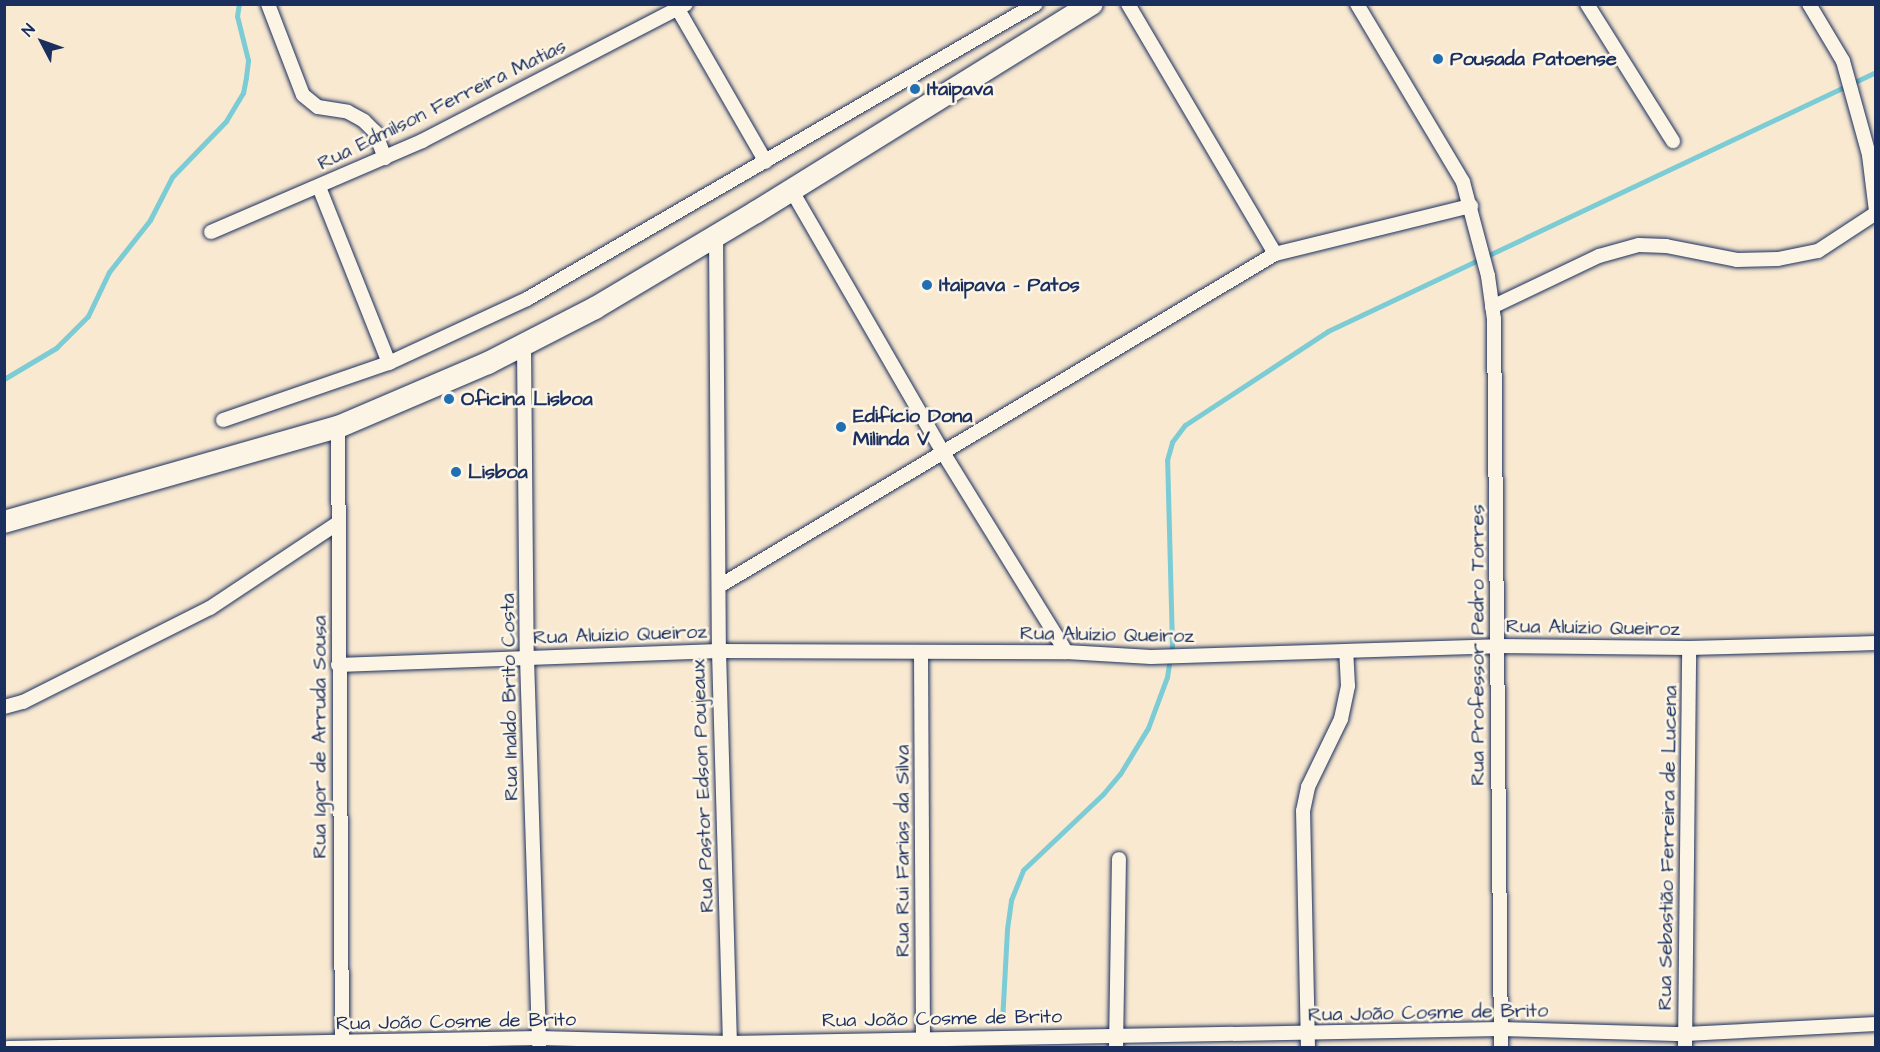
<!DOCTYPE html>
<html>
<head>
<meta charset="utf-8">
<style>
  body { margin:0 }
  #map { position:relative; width:1880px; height:1052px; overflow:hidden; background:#f9e9d1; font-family:"Architects Daughter",sans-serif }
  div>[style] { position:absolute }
  .stream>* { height:5px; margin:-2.5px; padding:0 2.5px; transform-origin:2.5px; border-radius:2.5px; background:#7bccd4 }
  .roads { filter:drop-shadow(0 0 2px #1b2f5e) drop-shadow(0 0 2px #1b2f5e) }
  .street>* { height:14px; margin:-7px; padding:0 7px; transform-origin:7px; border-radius:7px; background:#fcf5e5 }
  .primary>* { height:22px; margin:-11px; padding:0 11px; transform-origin:11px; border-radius:11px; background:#fcf5e5 }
  .dots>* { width:16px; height:16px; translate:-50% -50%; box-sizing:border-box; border:3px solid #fcf5e5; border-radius:50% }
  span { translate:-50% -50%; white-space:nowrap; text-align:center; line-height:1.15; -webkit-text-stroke:5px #fcf5e5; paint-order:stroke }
  .poi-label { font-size:20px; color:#1b2f5e; font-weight:700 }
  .left { translate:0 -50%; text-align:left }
  .street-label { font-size:20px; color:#1b2f5e }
  .frame { position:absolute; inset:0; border:6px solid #1b2f5e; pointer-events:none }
  .north { position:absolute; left:12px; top:12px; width:60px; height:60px; -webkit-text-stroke:4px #fcf5e5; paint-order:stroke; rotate:311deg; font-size:16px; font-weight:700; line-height:24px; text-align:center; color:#1b2f5e }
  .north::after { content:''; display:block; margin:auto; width:21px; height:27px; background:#1b2f5e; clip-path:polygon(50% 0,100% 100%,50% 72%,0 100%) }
</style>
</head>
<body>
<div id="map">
  <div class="stream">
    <i style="left:4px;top:379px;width:61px;rotate:-30.8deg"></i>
    <i style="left:56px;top:348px;width:45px;rotate:-45deg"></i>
    <i style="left:88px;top:316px;width:49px;rotate:-64.5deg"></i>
    <i style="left:109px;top:272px;width:66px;rotate:-51.7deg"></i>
    <i style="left:150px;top:220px;width:48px;rotate:-62.9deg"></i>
    <i style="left:172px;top:177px;width:78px;rotate:-46deg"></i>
    <i style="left:226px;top:121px;width:33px;rotate:-59deg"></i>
    <i style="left:243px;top:93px;width:16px;rotate:-79deg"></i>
    <i style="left:246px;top:77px;width:17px;rotate:-83deg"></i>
    <i style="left:248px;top:60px;width:45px;rotate:-104deg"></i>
    <i style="left:237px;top:16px;width:12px;rotate:-81deg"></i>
    <i style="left:1002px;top:1022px;width:93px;rotate:-86.9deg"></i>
    <i style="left:1007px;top:929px;width:29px;rotate:-82deg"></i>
    <i style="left:1011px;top:900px;width:32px;rotate:-68deg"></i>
    <i style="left:1023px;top:870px;width:110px;rotate:-43.5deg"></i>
    <i style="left:1103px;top:794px;width:26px;rotate:-50deg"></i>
    <i style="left:1120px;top:774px;width:54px;rotate:-58.7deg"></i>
    <i style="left:1148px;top:728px;width:54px;rotate:-69.6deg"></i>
    <i style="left:1167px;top:677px;width:32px;rotate:-81deg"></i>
    <i style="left:1172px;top:645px;width:185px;rotate:-91.5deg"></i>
    <i style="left:1167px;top:460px;width:19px;rotate:-74deg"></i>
    <i style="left:1172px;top:442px;width:21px;rotate:-53deg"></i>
    <i style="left:1185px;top:425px;width:171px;rotate:-33.3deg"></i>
    <i style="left:1328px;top:331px;width:606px;rotate:-25.3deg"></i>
  </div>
  <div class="roads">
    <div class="street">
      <i style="left:268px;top:4px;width:97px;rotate:69deg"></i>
      <i style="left:303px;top:95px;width:19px;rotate:39deg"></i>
      <i style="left:318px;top:107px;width:30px;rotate:9deg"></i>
      <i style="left:348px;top:112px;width:18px;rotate:29deg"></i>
      <i style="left:364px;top:121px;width:16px;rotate:45deg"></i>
      <i style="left:375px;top:132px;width:28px;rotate:69deg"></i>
      <i style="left:675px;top:4px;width:182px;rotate:60.1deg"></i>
      <i style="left:1128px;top:4px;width:290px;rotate:59.5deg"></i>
      <i style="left:1357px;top:4px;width:207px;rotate:59.2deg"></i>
      <i style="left:1463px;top:182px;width:97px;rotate:75.1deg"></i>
      <i style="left:1488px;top:276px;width:43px;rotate:82.1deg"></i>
      <i style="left:1494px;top:319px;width:729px;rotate:89.45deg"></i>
      <i style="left:1587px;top:4px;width:162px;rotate:57.9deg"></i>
      <i style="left:1809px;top:4px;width:66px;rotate:59.2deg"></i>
      <i style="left:1843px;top:61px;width:98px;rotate:74.5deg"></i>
      <i style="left:1869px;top:155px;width:56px;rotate:82.9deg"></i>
      <i style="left:319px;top:187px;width:189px;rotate:68.3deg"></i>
      <i style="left:792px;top:191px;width:300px;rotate:60deg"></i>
      <i style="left:942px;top:451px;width:236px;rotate:58.3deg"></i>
      <i style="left:211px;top:232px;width:230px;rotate:-23.3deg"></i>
      <i style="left:422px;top:141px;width:297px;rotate:-27.4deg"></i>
      <i style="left:716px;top:235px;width:416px;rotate:89.6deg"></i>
      <i style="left:719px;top:651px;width:397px;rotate:88.4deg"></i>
      <i style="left:1492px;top:307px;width:119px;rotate:-25.5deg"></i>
      <i style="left:1599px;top:256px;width:41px;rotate:-15.4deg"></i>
      <i style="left:1639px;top:245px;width:27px;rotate:2deg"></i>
      <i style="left:1666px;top:246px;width:72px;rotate:11.2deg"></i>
      <i style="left:1737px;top:260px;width:41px;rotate:-1.4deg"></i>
      <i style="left:1778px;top:259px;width:41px;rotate:-11.3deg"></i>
      <i style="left:1818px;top:251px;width:69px;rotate:-33.2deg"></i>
      <i style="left:524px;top:345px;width:313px;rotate:89.5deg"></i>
      <i style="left:527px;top:658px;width:387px;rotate:88.2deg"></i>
      <i style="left:223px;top:420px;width:176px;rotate:-19deg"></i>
      <i style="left:389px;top:363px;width:152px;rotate:-24.9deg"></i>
      <i style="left:527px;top:299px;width:588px;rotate:-30.1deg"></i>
      <i style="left:338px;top:427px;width:621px;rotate:89.63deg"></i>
      <i style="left:721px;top:585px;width:645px;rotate:-30.86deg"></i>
      <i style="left:1275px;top:254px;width:202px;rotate:-13.8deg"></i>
      <i style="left:921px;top:654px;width:394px;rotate:89.7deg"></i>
      <i style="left:338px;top:665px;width:381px;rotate:-2.1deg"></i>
      <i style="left:719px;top:651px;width:347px;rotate:0.2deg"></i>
      <i style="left:1066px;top:652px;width:85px;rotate:3.4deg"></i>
      <i style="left:1151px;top:657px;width:346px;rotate:-1.8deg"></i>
      <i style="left:1497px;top:646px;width:192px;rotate:0.6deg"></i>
      <i style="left:1689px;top:648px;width:187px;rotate:-1.5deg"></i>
      <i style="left:4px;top:707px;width:20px;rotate:-15deg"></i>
      <i style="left:23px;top:702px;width:209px;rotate:-26.7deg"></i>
      <i style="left:210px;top:608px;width:154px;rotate:-33.6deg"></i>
      <i style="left:8px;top:1048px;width:531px;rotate:-1.08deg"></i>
      <i style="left:539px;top:1038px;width:191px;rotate:1.5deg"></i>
      <i style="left:730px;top:1043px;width:771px;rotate:-1.04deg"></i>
      <i style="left:1501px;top:1029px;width:184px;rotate:1.6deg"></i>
      <i style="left:1685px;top:1034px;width:191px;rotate:-3deg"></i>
      <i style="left:1116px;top:1048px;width:189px;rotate:-89.1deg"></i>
      <i style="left:1308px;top:1048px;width:237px;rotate:-91.2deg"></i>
      <i style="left:1303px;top:811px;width:25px;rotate:-78deg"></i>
      <i style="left:1308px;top:787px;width:76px;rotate:-64.1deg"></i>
      <i style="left:1341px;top:719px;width:34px;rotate:-78deg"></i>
      <i style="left:1348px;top:686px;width:35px;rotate:-93deg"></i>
      <i style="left:1685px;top:1048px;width:400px;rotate:-89.4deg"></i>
    </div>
    <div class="primary">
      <i style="left:4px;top:522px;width:347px;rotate:-15.9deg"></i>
      <i style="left:338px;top:427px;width:163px;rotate:-23.1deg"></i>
      <i style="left:488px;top:363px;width:120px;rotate:-27.2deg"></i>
      <i style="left:595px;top:308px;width:187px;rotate:-30.8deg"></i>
      <i style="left:756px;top:212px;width:395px;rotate:-31.8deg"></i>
    </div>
  </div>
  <div class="dots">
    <i style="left:1438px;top:59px;background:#1f6fb2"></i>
    <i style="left:915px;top:89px;background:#1f6fb2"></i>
    <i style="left:927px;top:285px;background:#1f6fb2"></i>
    <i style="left:449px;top:399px;background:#1f6fb2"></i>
    <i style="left:841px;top:427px;background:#1f6fb2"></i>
    <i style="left:456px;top:472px;background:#1f6fb2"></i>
  </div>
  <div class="poi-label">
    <span class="left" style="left:1450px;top:59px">Pousada Patoense</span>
    <span class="left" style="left:927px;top:89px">Itaipava</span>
    <span class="left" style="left:939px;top:285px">Itaipava - Patos</span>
    <span class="left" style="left:461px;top:399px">Oficina Lisboa</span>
    <span class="left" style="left:853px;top:428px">Edifício Dona<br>Milinda V</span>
    <span class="left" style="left:468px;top:472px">Lisboa</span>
  </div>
  <div class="street-label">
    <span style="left:442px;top:105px;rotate:-26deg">Rua Edmilson Ferreira Matias</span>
    <span style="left:1593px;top:628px;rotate:1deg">Rua Aluízio Queiroz</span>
    <span style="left:620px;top:635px;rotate:-2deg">Rua Aluízio Queiroz</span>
    <span style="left:1107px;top:635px;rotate:1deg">Rua Aluízio Queiroz</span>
    <span style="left:1478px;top:645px;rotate:-90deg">Rua Professor Pedro Torres</span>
    <span style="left:510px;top:697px;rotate:-91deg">Rua Inaldo Brito Costa</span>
    <span style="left:320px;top:737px;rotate:-90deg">Rua Igor de Arruda Sousa</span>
    <span style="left:703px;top:786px;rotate:-92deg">Rua Pastor Edson Poujeaux</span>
    <span style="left:1668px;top:848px;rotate:-89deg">Rua Sebastião Ferreira de Lucena</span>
    <span style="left:903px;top:851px;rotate:-90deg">Rua Rui Farias da Silva</span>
    <span style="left:1428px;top:1013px;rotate:-1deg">Rua João Cosme de Brito</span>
    <span style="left:942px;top:1019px;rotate:-1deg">Rua João Cosme de Brito</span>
    <span style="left:456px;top:1022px;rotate:-1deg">Rua João Cosme de Brito</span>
  </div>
  <div class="frame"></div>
  <div class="north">N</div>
</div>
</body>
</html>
